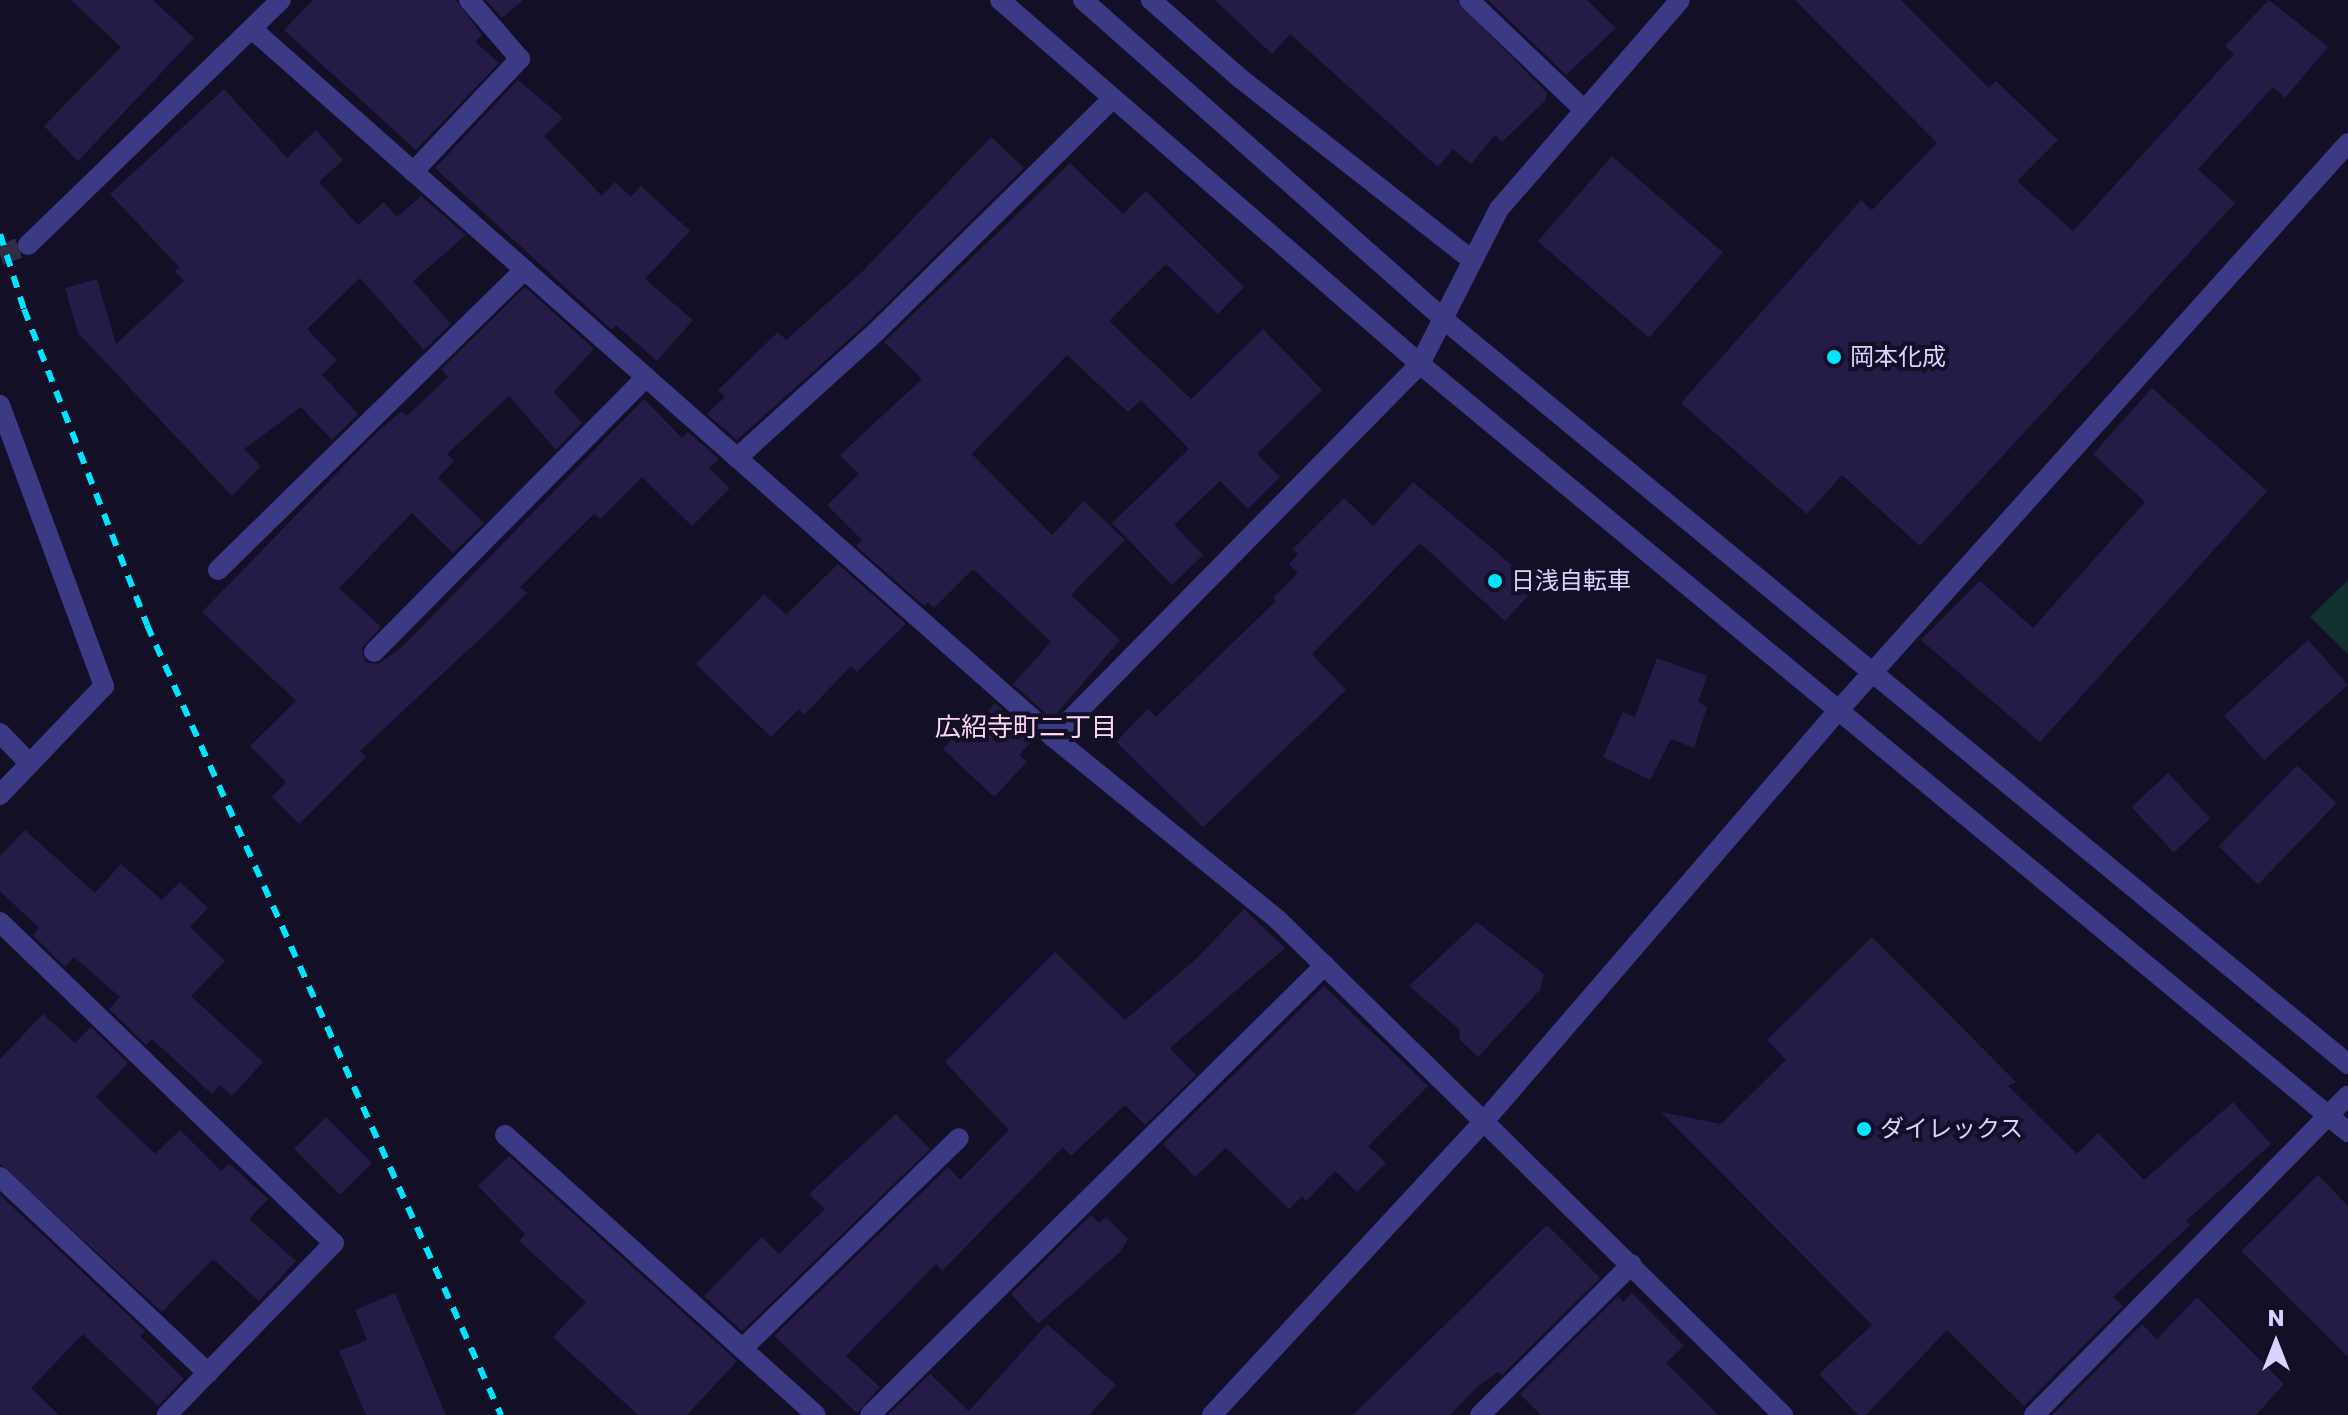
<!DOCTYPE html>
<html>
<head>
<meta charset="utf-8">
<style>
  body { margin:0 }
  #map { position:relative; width:2348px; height:1415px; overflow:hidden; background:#130f26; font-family:Poppins,"Noto Sans JP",sans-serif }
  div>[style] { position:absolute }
  .green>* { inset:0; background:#12302f }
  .building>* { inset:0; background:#241b47; transform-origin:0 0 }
  .minor-tunnel>* { height:20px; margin-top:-10px; transform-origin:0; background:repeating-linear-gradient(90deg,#312d47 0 20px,transparent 0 30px) }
  .minor>* { height:20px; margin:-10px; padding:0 10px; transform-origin:10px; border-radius:10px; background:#3d3a85 }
  .rail>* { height:6px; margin-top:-3px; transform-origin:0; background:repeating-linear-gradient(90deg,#00e5ff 0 12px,transparent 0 22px) }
  .dots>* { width:22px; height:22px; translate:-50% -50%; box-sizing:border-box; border:4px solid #130f26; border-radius:50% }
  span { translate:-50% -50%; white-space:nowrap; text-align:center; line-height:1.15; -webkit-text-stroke:8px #130f26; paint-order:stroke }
  .poi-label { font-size:24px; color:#d9d4ff }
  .left { translate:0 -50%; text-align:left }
  .neighbourhood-label { font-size:26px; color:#ffd6f0 }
  .north { position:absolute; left:2236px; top:1303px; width:80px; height:80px; -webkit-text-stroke:6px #130f26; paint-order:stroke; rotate:0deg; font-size:22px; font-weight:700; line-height:32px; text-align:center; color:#d9d4ff }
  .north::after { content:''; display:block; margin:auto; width:28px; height:36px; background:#d9d4ff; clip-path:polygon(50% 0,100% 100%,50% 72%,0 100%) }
</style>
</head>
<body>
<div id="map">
  <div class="green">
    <i style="clip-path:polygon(2348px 580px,2348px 654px,2310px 617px)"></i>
  </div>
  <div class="building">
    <i style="clip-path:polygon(71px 0,153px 0,194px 38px,78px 161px,44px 126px,121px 47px)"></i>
    <i style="clip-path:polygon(313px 0,456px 0,482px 35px,475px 42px,499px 63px,416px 150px,284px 30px)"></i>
    <i style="clip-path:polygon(486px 0,523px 0,502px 18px)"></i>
    <i style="clip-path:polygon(1215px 0,1456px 0,1547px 93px,1545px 101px,1502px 142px,1495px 135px,1471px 164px,1453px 149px,1438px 167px,1290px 34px,1272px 54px)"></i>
    <i style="clip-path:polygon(1488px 0,1587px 0,1616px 28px,1566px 75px)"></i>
    <i style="clip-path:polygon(1795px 0,1901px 0,1989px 88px,1996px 81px,2058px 140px,2017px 181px,2073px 231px,2234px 54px,2225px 46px,2269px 0,2328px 47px,2285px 98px,2273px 87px,2198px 169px,2235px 203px,1920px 546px,1842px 475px,1807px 514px,1681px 403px,1861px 200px,1872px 210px,1937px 143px)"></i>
    <i style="clip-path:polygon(518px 80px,563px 118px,544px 136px,602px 196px,615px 182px,631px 197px,641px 186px,690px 231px,645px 279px,693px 320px,657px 361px,616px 325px,612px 330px,435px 168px)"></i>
    <i style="clip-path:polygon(224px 89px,287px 158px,316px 130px,343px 160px,319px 182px,358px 225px,384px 202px,397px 217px,421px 196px,466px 235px,413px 281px,451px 324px,424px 350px,360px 278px,307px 329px,337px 360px,322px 375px,358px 414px,332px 440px,301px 407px,244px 449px,261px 466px,232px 496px,78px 333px,65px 288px,97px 279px,116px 344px,184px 281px,175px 271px,179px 267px,110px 194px)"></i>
    <i style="clip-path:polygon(991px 137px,1024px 168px,866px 324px,737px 440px,707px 414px,725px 397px,718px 390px,778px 332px,786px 340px,862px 272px)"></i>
    <i style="left:1612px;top:156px;width:147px;height:113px;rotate:41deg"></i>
    <i style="clip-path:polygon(1070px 163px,1123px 214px,1146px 191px,1244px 287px,1218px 314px,1166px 264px,1109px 321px,1191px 399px,1263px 329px,1322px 390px,1257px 454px,1280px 477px,1248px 509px,1220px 481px,1174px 525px,1203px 555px,1172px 585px,1112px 523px,1189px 449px,1141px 400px,1128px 412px,1067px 355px,972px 454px,1052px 535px,1084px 501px,1125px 540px,1071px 595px,1120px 640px,1052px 719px,1013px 684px,1051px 642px,1044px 635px,973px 569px,934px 608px,928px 602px,924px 606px,856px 546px,862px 540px,827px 505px,859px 474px,840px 455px,922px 379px,884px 342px)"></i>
    <i style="clip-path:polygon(525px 287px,594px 349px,554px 392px,582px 423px,556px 450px,509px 396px,447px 454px,454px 461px,438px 478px,484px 523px,453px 553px,412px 513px,339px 588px,381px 627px,362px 648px,365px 662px,378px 664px,402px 647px,644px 399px,682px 438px,688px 432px,719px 459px,709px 468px,730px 488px,692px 526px,642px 477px,600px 519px,594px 514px,520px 587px,527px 593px,499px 621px,360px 751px,366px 757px,299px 824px,272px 797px,286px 782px,250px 746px,296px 701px,202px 612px,376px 433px,402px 411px,407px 416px,448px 377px,441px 369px)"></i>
    <i style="clip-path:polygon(2152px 388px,2267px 491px,2040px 742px,1921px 640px,1980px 581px,2033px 628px,2145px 502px,2093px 454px)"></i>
    <i style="clip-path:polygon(1413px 482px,1537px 586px,1505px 621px,1420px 543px,1312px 654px,1346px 690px,1203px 827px,1116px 742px,1148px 709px,1156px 717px,1276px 601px,1273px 598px,1298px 573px,1289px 564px,1298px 554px,1293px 549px,1344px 498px,1373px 526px)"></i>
    <i style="clip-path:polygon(838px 564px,906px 624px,857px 672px,851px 666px,804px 715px,799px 709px,771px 737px,696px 664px,764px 594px,786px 615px)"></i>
    <i style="left:2308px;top:640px;width:60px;height:113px;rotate:48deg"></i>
    <i style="clip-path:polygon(1657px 658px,1707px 676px,1698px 702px,1707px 707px,1694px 748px,1671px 739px,1650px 780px,1603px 757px,1623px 712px,1635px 717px)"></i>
    <i style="clip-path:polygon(995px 703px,1035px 738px,1019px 755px,1027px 762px,994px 797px,943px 749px,975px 715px,980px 719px)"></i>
    <i style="left:2297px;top:765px;width:55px;height:113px;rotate:44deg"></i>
    <i style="left:2168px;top:773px;width:62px;height:50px;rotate:47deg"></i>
    <i style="clip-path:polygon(25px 830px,95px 893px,121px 864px,162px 900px,180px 882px,208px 908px,190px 927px,225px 961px,191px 996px,263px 1062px,232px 1096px,220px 1085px,212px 1094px,152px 1039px,146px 1045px,109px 1009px,120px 997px,74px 957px,65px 967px,33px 935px,39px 928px,0 891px,0 856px)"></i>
    <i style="clip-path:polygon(1244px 909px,1285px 948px,1170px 1048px,1196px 1075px,1145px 1125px,1125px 1105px,1071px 1156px,1063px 1147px,942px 1271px,936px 1264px,846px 1356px,880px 1387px,857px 1413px,774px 1336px,948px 1167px,960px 1180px,1009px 1130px,945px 1062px,1055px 952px,1125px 1020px,1196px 959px)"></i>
    <i style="clip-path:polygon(1477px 922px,1544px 974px,1540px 990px,1478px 1057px,1460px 1040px,1459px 1029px,1409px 986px)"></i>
    <i style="clip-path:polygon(1872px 937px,2016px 1082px,2008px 1086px,2077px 1154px,2098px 1133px,2144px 1180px,2233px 1102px,2271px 1144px,2186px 1221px,2190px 1225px,2113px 1297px,2123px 1306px,2024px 1406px,1947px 1330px,1866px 1415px,1858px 1415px,1819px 1374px,1872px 1325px,1661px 1112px,1721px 1124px,1786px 1060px,1767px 1040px)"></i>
    <i style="clip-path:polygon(1324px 986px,1428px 1086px,1368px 1146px,1386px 1163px,1357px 1192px,1335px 1171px,1306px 1201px,1302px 1196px,1289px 1209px,1226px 1148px,1195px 1177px,1163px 1144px)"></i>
    <i style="clip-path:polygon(43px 1014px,75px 1043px,91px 1027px,128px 1063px,96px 1097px,155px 1154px,180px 1130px,221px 1171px,229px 1163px,268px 1199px,249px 1219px,296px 1261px,259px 1301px,213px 1259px,162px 1312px,0 1164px,0 1059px)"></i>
    <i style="clip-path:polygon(896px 1114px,930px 1149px,742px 1331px,704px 1296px,762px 1237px,779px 1254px,825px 1209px,809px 1194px)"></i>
    <i style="left:326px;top:1117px;width:65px;height:45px;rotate:45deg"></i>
    <i style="clip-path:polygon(509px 1156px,737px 1361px,687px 1415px,638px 1415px,553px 1337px,586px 1302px,519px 1241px,525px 1234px,478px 1186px)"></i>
    <i style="clip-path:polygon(2318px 1175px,2348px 1206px,2348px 1357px,2241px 1251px)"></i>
    <i style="clip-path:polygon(0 1195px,145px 1331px,140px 1336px,184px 1379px,158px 1406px,83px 1334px,31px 1388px,59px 1415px,0 1415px)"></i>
    <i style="clip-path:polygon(1091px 1215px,1099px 1223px,1106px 1217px,1128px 1239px,1121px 1251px,1038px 1324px,1011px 1294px)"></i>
    <i style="clip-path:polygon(1547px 1225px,1600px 1278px,1502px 1375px,1498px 1372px,1476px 1388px,1450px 1415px,1353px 1415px)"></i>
    <i style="clip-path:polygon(395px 1293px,446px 1415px,366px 1415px,339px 1351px,367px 1340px,355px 1310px)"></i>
    <i style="clip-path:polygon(1632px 1293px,1684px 1346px,1666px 1363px,1718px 1415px,1541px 1415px,1520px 1394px,1618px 1296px,1623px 1302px)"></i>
    <i style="clip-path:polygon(2197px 1297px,2284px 1384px,2256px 1415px,2052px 1415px,2142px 1324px,2157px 1339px)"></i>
    <i style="clip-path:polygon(1047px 1324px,1116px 1385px,1089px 1415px,888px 1415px,930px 1374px,969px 1411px)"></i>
  </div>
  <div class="minor-tunnel">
    <i style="left:0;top:255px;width:30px;rotate:-20deg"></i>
  </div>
  <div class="minor">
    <i style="left:1000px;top:0;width:556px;rotate:40.91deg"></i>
    <i style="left:1420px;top:364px;width:1205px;rotate:39.61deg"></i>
    <i style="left:1083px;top:0;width:480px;rotate:41.5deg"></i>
    <i style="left:1442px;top:318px;width:1174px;rotate:39.47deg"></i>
    <i style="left:1151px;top:0;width:120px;rotate:41.3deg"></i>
    <i style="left:1241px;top:79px;width:293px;rotate:38.1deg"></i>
    <i style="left:1469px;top:0;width:159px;rotate:43.7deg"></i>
    <i style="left:252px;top:29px;width:1069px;rotate:41.47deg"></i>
    <i style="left:1053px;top:737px;width:289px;rotate:39.1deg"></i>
    <i style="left:1277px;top:919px;width:709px;rotate:44.43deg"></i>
    <i style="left:413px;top:172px;width:156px;rotate:-46.6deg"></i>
    <i style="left:520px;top:59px;width:78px;rotate:-130.8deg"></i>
    <i style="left:28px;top:245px;width:352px;rotate:-44.1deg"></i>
    <i style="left:0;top:405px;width:300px;rotate:69.7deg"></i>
    <i style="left:104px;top:686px;width:151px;rotate:133.7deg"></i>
    <i style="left:737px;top:458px;width:186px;rotate:-42.2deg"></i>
    <i style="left:875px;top:333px;width:334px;rotate:-44.6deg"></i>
    <i style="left:218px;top:570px;width:429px;rotate:-44.4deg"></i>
    <i style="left:374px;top:652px;width:387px;rotate:-45.3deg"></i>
    <i style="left:0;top:733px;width:43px;rotate:45.9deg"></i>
    <i style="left:1053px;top:737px;width:523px;rotate:-45.46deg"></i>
    <i style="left:1420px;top:364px;width:174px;rotate:-63deg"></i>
    <i style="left:1499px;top:209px;width:276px;rotate:-49.1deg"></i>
    <i style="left:0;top:922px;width:463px;rotate:43.9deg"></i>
    <i style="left:334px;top:1243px;width:240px;rotate:134.2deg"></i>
    <i style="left:505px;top:1135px;width:418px;rotate:42deg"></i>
    <i style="left:0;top:1177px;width:286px;rotate:43.3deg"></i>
    <i style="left:743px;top:1348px;width:301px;rotate:-44.2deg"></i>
    <i style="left:870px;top:1415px;width:640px;rotate:-44.68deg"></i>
    <i style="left:1212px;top:1415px;width:403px;rotate:-47.2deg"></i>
    <i style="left:1486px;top:1119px;width:537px;rotate:-49.23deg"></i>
    <i style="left:1837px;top:712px;width:765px;rotate:-48.07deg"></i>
    <i style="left:1480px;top:1415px;width:214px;rotate:-44.8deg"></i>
    <i style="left:2034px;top:1415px;width:448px;rotate:-45.5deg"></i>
  </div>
  <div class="rail">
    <i style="left:0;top:234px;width:79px;rotate:72.3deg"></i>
    <i style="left:24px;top:309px;width:339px;rotate:68.7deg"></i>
    <i style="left:147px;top:625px;width:866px;rotate:65.86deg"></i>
  </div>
  <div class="dots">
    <i style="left:1834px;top:357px;background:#00e5ff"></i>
    <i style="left:1495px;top:581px;background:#00e5ff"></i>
    <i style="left:1864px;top:1129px;background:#00e5ff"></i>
  </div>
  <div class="poi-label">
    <span class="left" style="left:1850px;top:357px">岡本化成</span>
    <span class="left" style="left:1511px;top:581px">日浅自転車</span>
    <span class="left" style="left:1880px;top:1129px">ダイレックス</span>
  </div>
  <div class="neighbourhood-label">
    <span style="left:1026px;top:728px">広紹寺町二丁目</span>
  </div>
  <div class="north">N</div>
</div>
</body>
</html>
